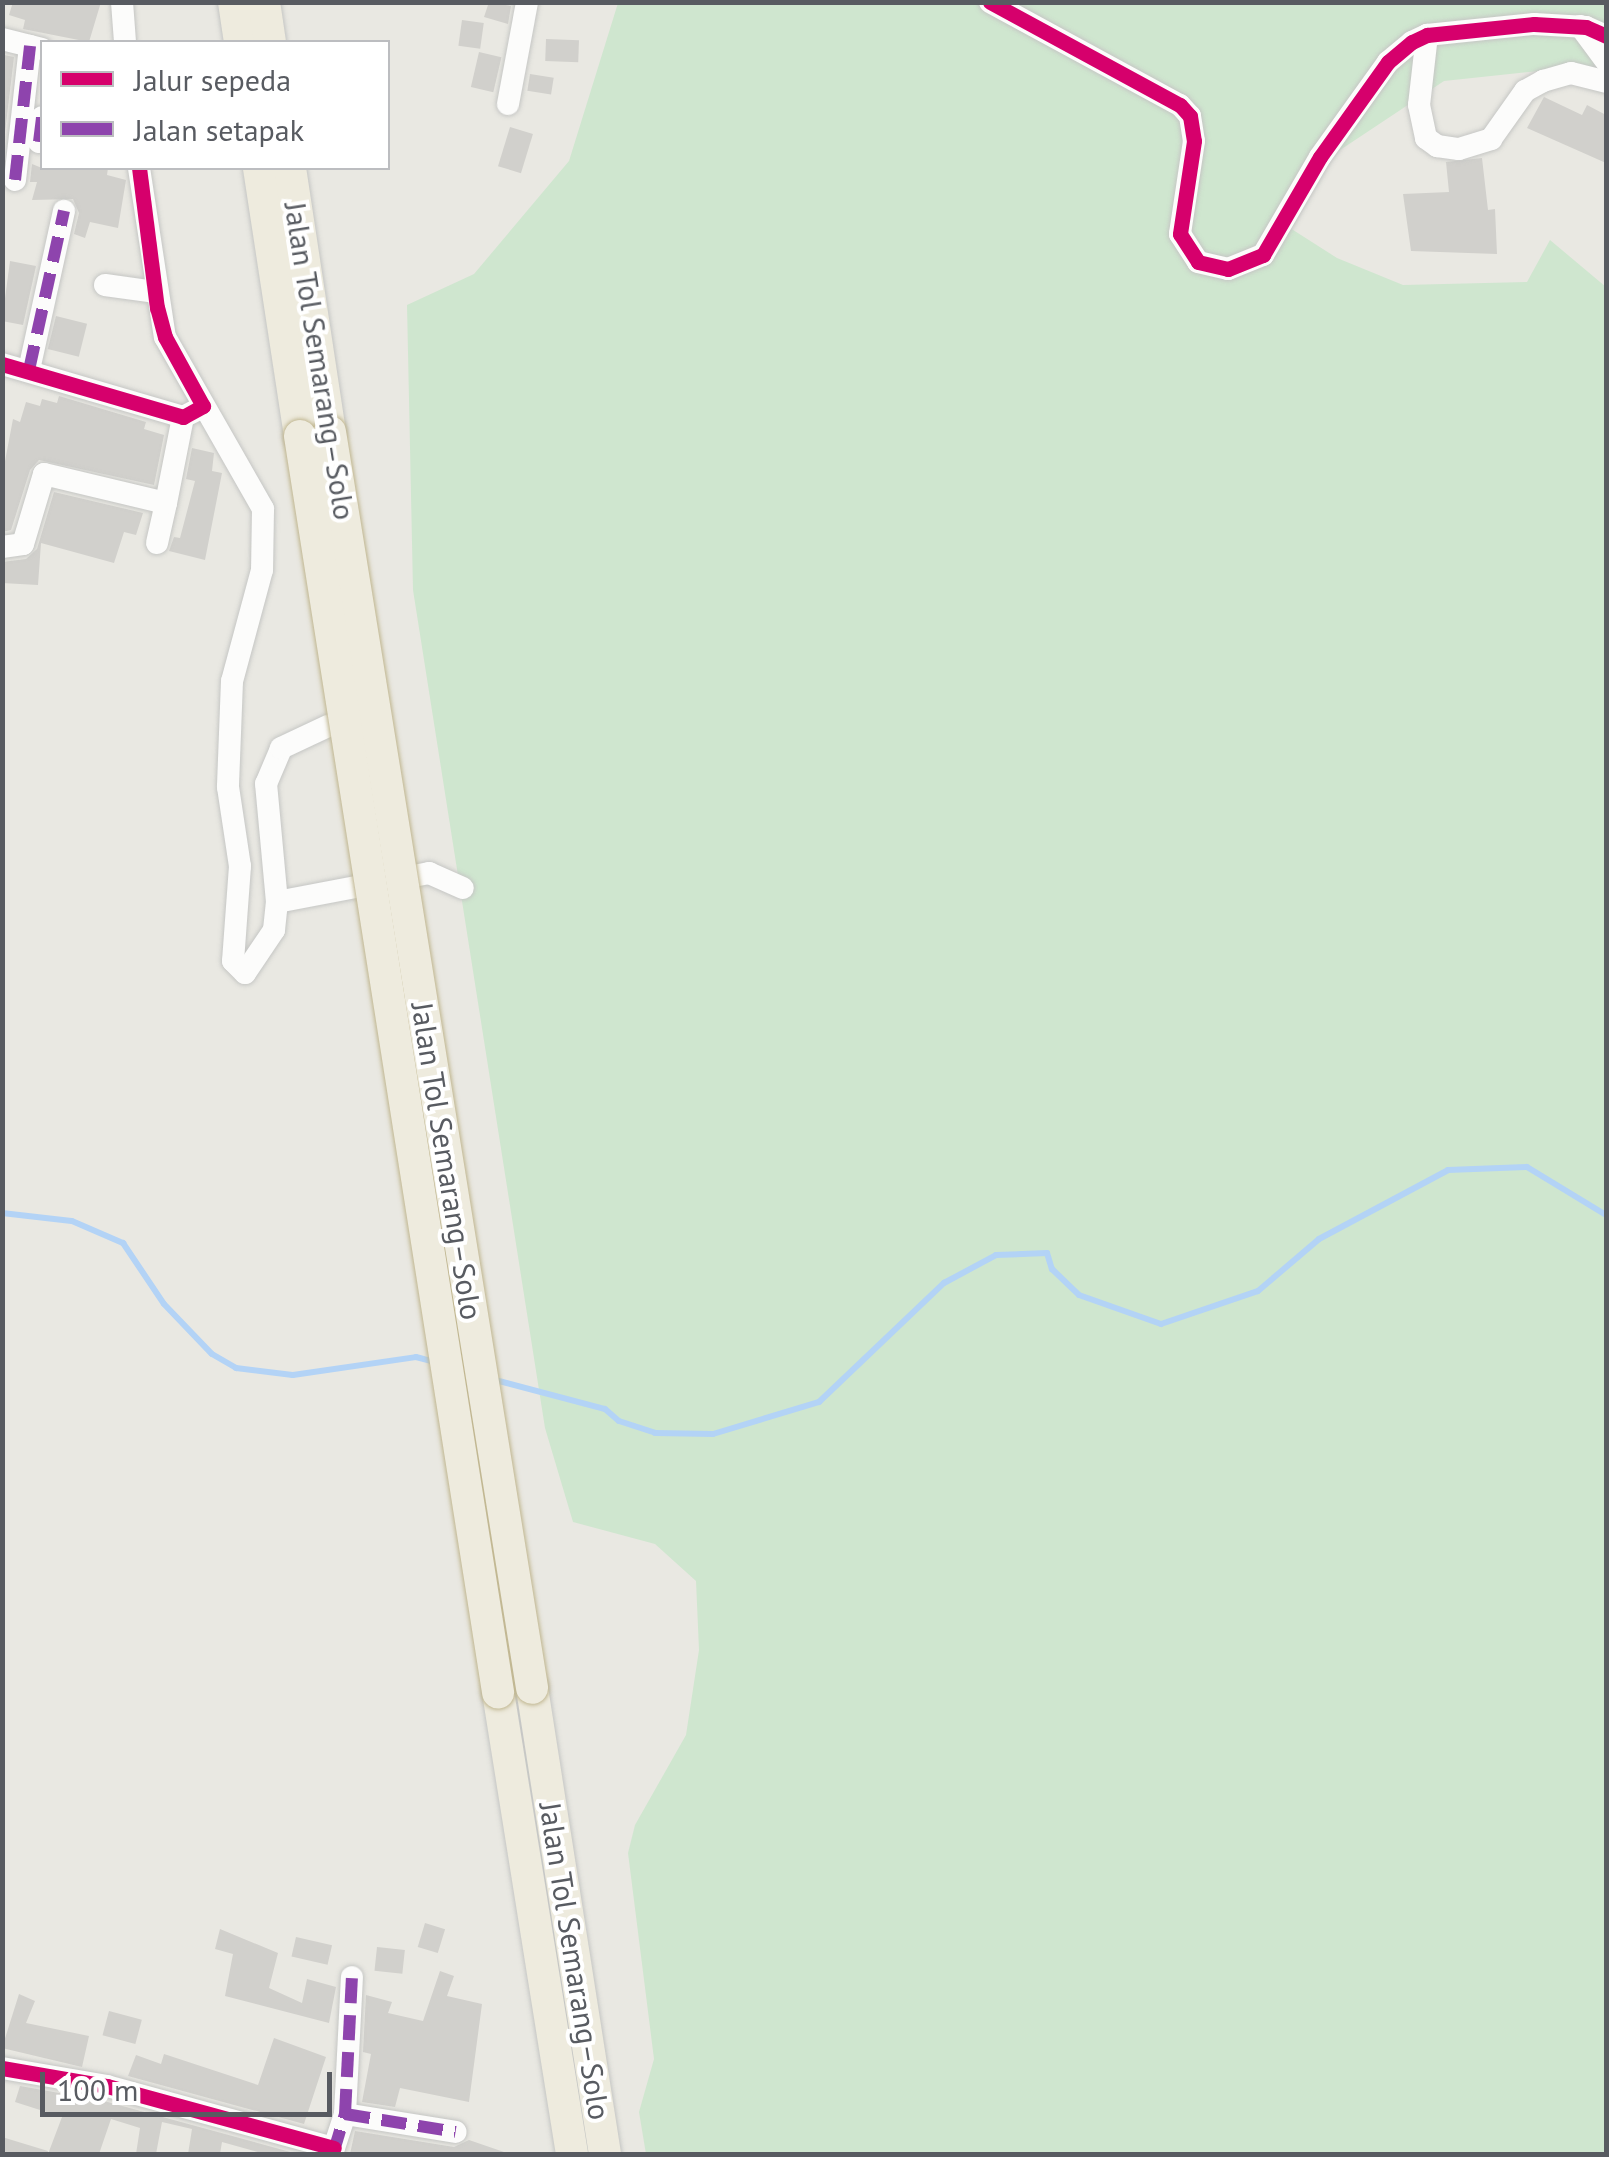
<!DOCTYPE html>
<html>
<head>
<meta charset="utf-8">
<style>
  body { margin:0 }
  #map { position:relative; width:1609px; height:2157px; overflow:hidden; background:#e9e8e2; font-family:"PT Sans",sans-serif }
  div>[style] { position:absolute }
  .green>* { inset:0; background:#cfe6cf }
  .stream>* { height:6px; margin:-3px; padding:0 3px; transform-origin:3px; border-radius:3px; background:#b3d3f6 }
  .building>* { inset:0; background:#d1d0cc; transform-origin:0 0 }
  .roads { filter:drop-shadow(0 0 2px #c5c6c4) drop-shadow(0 0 2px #c5c6c4) }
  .minor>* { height:22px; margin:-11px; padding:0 11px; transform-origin:11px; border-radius:11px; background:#fcfcfb }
  .highway>* { height:32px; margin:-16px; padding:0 16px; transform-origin:16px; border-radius:16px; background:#eeebde }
  .bridges { filter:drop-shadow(0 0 2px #c0b690) drop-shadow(0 0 2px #c0b690) }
  .highway-bridge>* { height:32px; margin:-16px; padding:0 16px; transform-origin:16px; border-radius:16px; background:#eeebde }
  .quiet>* { height:12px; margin-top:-6px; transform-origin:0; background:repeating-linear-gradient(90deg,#8e44ad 0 25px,transparent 0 37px) }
  .cycleway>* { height:15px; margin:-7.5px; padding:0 7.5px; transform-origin:7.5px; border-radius:7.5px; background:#d6006c }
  span { translate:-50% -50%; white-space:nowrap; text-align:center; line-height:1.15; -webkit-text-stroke:8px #fff; paint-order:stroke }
  .street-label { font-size:30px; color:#585b61 }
  .frame { position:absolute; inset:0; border:5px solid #585b61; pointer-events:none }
  .legend { position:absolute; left:40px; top:40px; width:350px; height:130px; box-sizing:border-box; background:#fff; border:2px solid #bcbdc0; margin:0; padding:12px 18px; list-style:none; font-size:30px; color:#585b61 }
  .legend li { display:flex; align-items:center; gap:20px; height:50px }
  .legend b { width:50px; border:2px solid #bcbdc0 }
  .scale { position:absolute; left:40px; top:2072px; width:292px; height:45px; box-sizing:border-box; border:5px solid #585b61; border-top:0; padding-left:12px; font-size:30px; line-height:35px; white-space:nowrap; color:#585b61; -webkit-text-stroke:8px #fff; paint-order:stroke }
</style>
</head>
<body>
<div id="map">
  <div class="green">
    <i style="clip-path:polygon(618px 3px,1606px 3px,1606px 85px,1548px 70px,1444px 81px,1310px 170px,1290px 228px,1337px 258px,1403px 285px,1527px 282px,1550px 240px,1606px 287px,1606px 2154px,646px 2154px,639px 2112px,654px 2059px,628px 1853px,635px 1825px,686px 1735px,699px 1650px,696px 1581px,655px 1544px,573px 1522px,545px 1428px,413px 590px,407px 305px,474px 274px,569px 161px)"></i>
  </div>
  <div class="stream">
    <i style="left:2px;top:1213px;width:70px;rotate:6.5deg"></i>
    <i style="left:72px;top:1221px;width:56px;rotate:23.3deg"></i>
    <i style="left:123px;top:1243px;width:73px;rotate:56.1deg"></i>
    <i style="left:164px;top:1304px;width:69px;rotate:46.2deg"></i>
    <i style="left:212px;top:1354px;width:28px;rotate:30deg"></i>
    <i style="left:236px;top:1368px;width:57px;rotate:7deg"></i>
    <i style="left:293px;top:1375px;width:124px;rotate:-8.3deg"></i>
    <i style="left:416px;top:1357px;width:20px;rotate:15deg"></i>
    <i style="left:495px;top:1380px;width:114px;rotate:14.8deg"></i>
    <i style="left:605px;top:1409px;width:18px;rotate:41deg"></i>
    <i style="left:619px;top:1421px;width:38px;rotate:18deg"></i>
    <i style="left:655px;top:1433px;width:58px;rotate:1deg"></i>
    <i style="left:713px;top:1434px;width:111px;rotate:-16.8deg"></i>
    <i style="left:819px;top:1402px;width:173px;rotate:-43.6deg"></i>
    <i style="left:944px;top:1283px;width:59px;rotate:-28.3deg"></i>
    <i style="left:996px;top:1255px;width:51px;rotate:-2.2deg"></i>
    <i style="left:1047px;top:1253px;width:17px;rotate:73deg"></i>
    <i style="left:1052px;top:1269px;width:37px;rotate:44deg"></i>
    <i style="left:1079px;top:1295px;width:87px;rotate:19.5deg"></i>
    <i style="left:1161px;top:1324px;width:102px;rotate:-18.8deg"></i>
    <i style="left:1258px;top:1291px;width:80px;rotate:-40.4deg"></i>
    <i style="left:1319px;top:1239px;width:146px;rotate:-28.1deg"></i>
    <i style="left:1448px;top:1170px;width:79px;rotate:-2.2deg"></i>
    <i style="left:1527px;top:1167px;width:92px;rotate:31.3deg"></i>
  </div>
  <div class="building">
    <i style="clip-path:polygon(13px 2px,101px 2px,89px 42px,23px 29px,25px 20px,9px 15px)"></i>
    <i style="clip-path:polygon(489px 2px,511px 6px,508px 24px,484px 17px)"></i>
    <i style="left:462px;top:20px;width:22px;height:26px;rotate:8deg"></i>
    <i style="left:546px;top:39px;width:33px;height:22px;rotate:2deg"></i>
    <i style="left:479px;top:52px;width:23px;height:36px;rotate:13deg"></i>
    <i style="clip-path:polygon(4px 55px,14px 57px,2px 157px,2px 68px)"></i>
    <i style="left:530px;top:74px;width:24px;height:17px;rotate:9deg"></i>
    <i style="clip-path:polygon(1544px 97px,1582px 115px,1587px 105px,1606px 115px,1606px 163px,1527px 128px)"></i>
    <i style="left:510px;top:127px;width:24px;height:41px;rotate:17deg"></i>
    <i style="clip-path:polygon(33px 155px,32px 164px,42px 168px,108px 168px,107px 175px,126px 180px,118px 228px,90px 222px,85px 238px,74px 234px,79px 213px,73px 199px,32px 200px,37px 182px,30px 182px)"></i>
    <i style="clip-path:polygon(1482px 158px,1488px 210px,1495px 209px,1497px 254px,1411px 251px,1403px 194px,1449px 192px,1446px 162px)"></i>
    <i style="clip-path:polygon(10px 261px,36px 266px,23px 325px,2px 321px)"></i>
    <i style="left:56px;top:316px;width:32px;height:34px;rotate:14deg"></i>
    <i style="clip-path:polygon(59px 396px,146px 422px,144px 429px,164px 435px,154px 485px,39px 460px,30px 470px,11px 530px,2px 532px,2px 477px,13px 419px,20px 422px,26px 402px,40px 406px,42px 399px,57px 403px)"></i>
    <i style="clip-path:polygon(192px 448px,214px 453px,212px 471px,222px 473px,205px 560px,169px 551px,174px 537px,180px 538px,195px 481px,186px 479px)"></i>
    <i style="clip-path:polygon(54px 492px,143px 513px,136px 535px,124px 532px,114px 563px,41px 543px,38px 585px,2px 583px,2px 562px,26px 559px,37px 549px)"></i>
    <i style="left:425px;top:1923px;width:21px;height:25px;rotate:17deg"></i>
    <i style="clip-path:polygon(220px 1929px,278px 1953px,269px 1988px,302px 2003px,307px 1979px,336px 1987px,329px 2023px,225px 1996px,233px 1954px,215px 1949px)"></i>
    <i style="left:296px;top:1937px;width:37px;height:20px;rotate:13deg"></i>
    <i style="left:377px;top:1947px;width:28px;height:24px;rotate:6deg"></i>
    <i style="clip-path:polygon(440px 1971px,454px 1976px,447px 1996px,482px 2004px,469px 2102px,400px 2088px,395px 2107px,362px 2102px,371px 2054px,363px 2052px,366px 1995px,392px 2002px,388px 2013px,423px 2021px)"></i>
    <i style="clip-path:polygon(19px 1994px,35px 2001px,26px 2023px,89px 2036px,82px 2067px,2px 2048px)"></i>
    <i style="left:109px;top:2011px;width:34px;height:25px;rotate:15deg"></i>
    <i style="clip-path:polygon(274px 2038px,326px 2057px,304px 2124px,128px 2076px,136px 2055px,161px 2064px,164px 2054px,258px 2085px)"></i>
    <i style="clip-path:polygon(20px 2086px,104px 2101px,294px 2153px,265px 2154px,222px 2142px,220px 2154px,188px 2154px,192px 2129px,162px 2122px,156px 2154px,136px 2154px,140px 2128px,111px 2119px,99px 2154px,48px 2154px,62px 2117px,15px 2102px)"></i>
    <i style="clip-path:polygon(355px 2131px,454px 2147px,469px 2140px,504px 2152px,350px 2154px)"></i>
    <i style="clip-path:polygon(2px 2137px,48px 2151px,47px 2154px,2px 2154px)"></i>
  </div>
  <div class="roads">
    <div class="minor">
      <i style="left:122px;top:2px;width:40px;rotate:85.7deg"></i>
      <i style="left:990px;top:2px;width:216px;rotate:28.5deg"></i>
      <i style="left:1180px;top:105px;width:15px;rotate:48deg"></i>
      <i style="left:1190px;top:116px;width:25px;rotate:81deg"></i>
      <i style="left:1194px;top:141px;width:94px;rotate:98.6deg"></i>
      <i style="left:1180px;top:234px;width:33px;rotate:57deg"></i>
      <i style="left:1198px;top:262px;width:31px;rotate:13deg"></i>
      <i style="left:1228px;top:269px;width:38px;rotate:-22deg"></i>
      <i style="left:1263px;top:255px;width:113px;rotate:-59.8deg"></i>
      <i style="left:1320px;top:157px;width:117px;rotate:-54.4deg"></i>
      <i style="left:1388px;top:62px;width:31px;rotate:-40deg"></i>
      <i style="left:1412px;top:42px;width:17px;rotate:-25deg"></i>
      <i style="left:1427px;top:35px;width:108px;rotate:-5.9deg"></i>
      <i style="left:1534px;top:24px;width:52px;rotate:3.3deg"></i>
      <i style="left:1586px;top:27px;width:22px;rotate:24deg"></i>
      <i style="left:1580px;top:26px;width:44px;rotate:53.4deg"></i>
      <i style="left:1427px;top:35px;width:70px;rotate:96.5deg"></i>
      <i style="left:1419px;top:105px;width:34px;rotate:78deg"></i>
      <i style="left:1426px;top:138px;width:14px;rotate:36deg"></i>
      <i style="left:1437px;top:146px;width:22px;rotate:8deg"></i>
      <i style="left:1459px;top:149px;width:34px;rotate:-17deg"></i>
      <i style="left:1491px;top:139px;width:59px;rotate:-54.7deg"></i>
      <i style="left:1525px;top:91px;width:21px;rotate:-29deg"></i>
      <i style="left:1543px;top:81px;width:29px;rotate:-16deg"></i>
      <i style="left:1571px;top:73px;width:36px;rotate:14deg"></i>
      <i style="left:2px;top:39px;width:41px;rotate:14deg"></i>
      <i style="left:508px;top:104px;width:104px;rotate:-79.4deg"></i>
      <i style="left:39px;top:142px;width:25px;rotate:-83deg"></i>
      <i style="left:139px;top:168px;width:171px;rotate:81.3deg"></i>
      <i style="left:165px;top:337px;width:198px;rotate:60.3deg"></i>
      <i style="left:263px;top:509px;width:61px;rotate:90.9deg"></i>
      <i style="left:262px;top:570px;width:115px;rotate:105.1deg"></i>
      <i style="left:232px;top:681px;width:106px;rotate:92.2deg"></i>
      <i style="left:228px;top:787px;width:80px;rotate:81.4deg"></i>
      <i style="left:240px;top:866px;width:95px;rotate:94.2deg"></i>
      <i style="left:233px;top:961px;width:17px;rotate:45deg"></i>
      <i style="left:245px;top:973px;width:52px;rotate:-56deg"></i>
      <i style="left:274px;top:930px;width:28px;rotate:-84deg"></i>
      <i style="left:277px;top:902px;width:119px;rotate:-95.3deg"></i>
      <i style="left:266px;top:784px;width:39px;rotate:-67deg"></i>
      <i style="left:281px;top:748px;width:52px;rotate:-25.1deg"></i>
      <i style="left:15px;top:180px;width:135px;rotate:-83.6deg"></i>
      <i style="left:105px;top:285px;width:50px;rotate:8deg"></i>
      <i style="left:2px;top:364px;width:189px;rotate:16.3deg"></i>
      <i style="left:183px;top:417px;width:13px;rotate:-27deg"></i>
      <i style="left:29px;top:370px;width:163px;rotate:-77.6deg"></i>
      <i style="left:157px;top:543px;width:41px;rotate:-77.3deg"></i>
      <i style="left:2px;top:547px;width:21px;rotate:-8deg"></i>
      <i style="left:23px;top:544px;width:73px;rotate:-73.3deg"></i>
      <i style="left:44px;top:474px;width:125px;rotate:13.4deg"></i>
      <i style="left:166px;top:503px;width:88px;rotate:-78.8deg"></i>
      <i style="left:277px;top:902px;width:155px;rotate:-10.8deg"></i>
      <i style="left:429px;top:873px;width:37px;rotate:24deg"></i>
      <i style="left:2px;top:2068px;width:107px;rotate:9.7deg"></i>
      <i style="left:107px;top:2086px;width:235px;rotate:15.3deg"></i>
      <i style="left:345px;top:2114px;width:112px;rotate:9.2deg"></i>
      <i style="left:332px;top:2154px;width:42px;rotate:-72deg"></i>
      <i style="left:345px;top:2114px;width:137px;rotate:-87.1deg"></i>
    </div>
    <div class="highway">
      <i style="left:234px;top:2px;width:40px;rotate:81.5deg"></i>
      <i style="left:264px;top:2px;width:40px;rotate:81.5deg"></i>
      <i style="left:259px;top:168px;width:271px;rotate:81.3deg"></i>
      <i style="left:290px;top:168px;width:267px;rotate:81.4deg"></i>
      <i style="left:532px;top:1688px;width:472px;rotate:81.1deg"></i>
      <i style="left:498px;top:1692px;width:468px;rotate:80.9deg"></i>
    </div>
  </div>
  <div class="bridges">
    <div class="highway-bridge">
      <i style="left:330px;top:432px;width:1272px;rotate:80.86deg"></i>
      <i style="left:300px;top:436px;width:1272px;rotate:81.04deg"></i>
    </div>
  </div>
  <div class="quiet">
    <i style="left:39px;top:142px;width:25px;rotate:-83deg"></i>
    <i style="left:15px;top:180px;width:135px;rotate:-83.6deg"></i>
    <i style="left:29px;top:370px;width:163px;rotate:-77.6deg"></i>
    <i style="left:345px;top:2114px;width:112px;rotate:9.2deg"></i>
    <i style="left:333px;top:2154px;width:42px;rotate:-73.3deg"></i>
    <i style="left:345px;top:2114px;width:137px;rotate:-87.1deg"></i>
  </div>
  <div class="cycleway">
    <i style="left:990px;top:2px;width:216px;rotate:28.5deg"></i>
    <i style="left:1180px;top:105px;width:15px;rotate:48deg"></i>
    <i style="left:1190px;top:116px;width:25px;rotate:81deg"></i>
    <i style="left:1194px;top:141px;width:94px;rotate:98.6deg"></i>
    <i style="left:1180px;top:234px;width:33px;rotate:57deg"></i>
    <i style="left:1198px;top:262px;width:31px;rotate:13deg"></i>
    <i style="left:1228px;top:269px;width:38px;rotate:-22deg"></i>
    <i style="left:1263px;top:255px;width:113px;rotate:-59.8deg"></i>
    <i style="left:1320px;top:157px;width:117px;rotate:-54.4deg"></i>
    <i style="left:1388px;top:62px;width:31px;rotate:-40deg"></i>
    <i style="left:1412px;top:42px;width:17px;rotate:-25deg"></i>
    <i style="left:1427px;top:35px;width:108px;rotate:-5.9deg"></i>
    <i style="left:1534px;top:24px;width:52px;rotate:3.3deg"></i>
    <i style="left:1586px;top:27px;width:22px;rotate:24deg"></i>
    <i style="left:2px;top:364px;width:189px;rotate:16.3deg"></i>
    <i style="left:183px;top:417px;width:23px;rotate:-29deg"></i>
    <i style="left:203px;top:406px;width:79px;rotate:-118.8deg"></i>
    <i style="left:165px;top:337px;width:30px;rotate:-105deg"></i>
    <i style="left:157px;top:308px;width:141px;rotate:-97.3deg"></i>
    <i style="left:2px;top:2068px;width:107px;rotate:9.7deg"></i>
    <i style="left:107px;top:2086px;width:235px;rotate:15.3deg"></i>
  </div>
  <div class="street-label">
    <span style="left:320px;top:361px;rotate:81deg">Jalan Tol Semarang–Solo</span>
    <span style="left:447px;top:1161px;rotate:81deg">Jalan Tol Semarang–Solo</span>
    <span style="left:575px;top:1961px;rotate:81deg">Jalan Tol Semarang–Solo</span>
  </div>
  <div class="frame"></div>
  <ul class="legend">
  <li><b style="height:12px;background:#d6006c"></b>Jalur sepeda</li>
  <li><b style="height:12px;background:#8e44ad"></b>Jalan setapak</li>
  </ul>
  <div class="scale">100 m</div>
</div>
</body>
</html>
